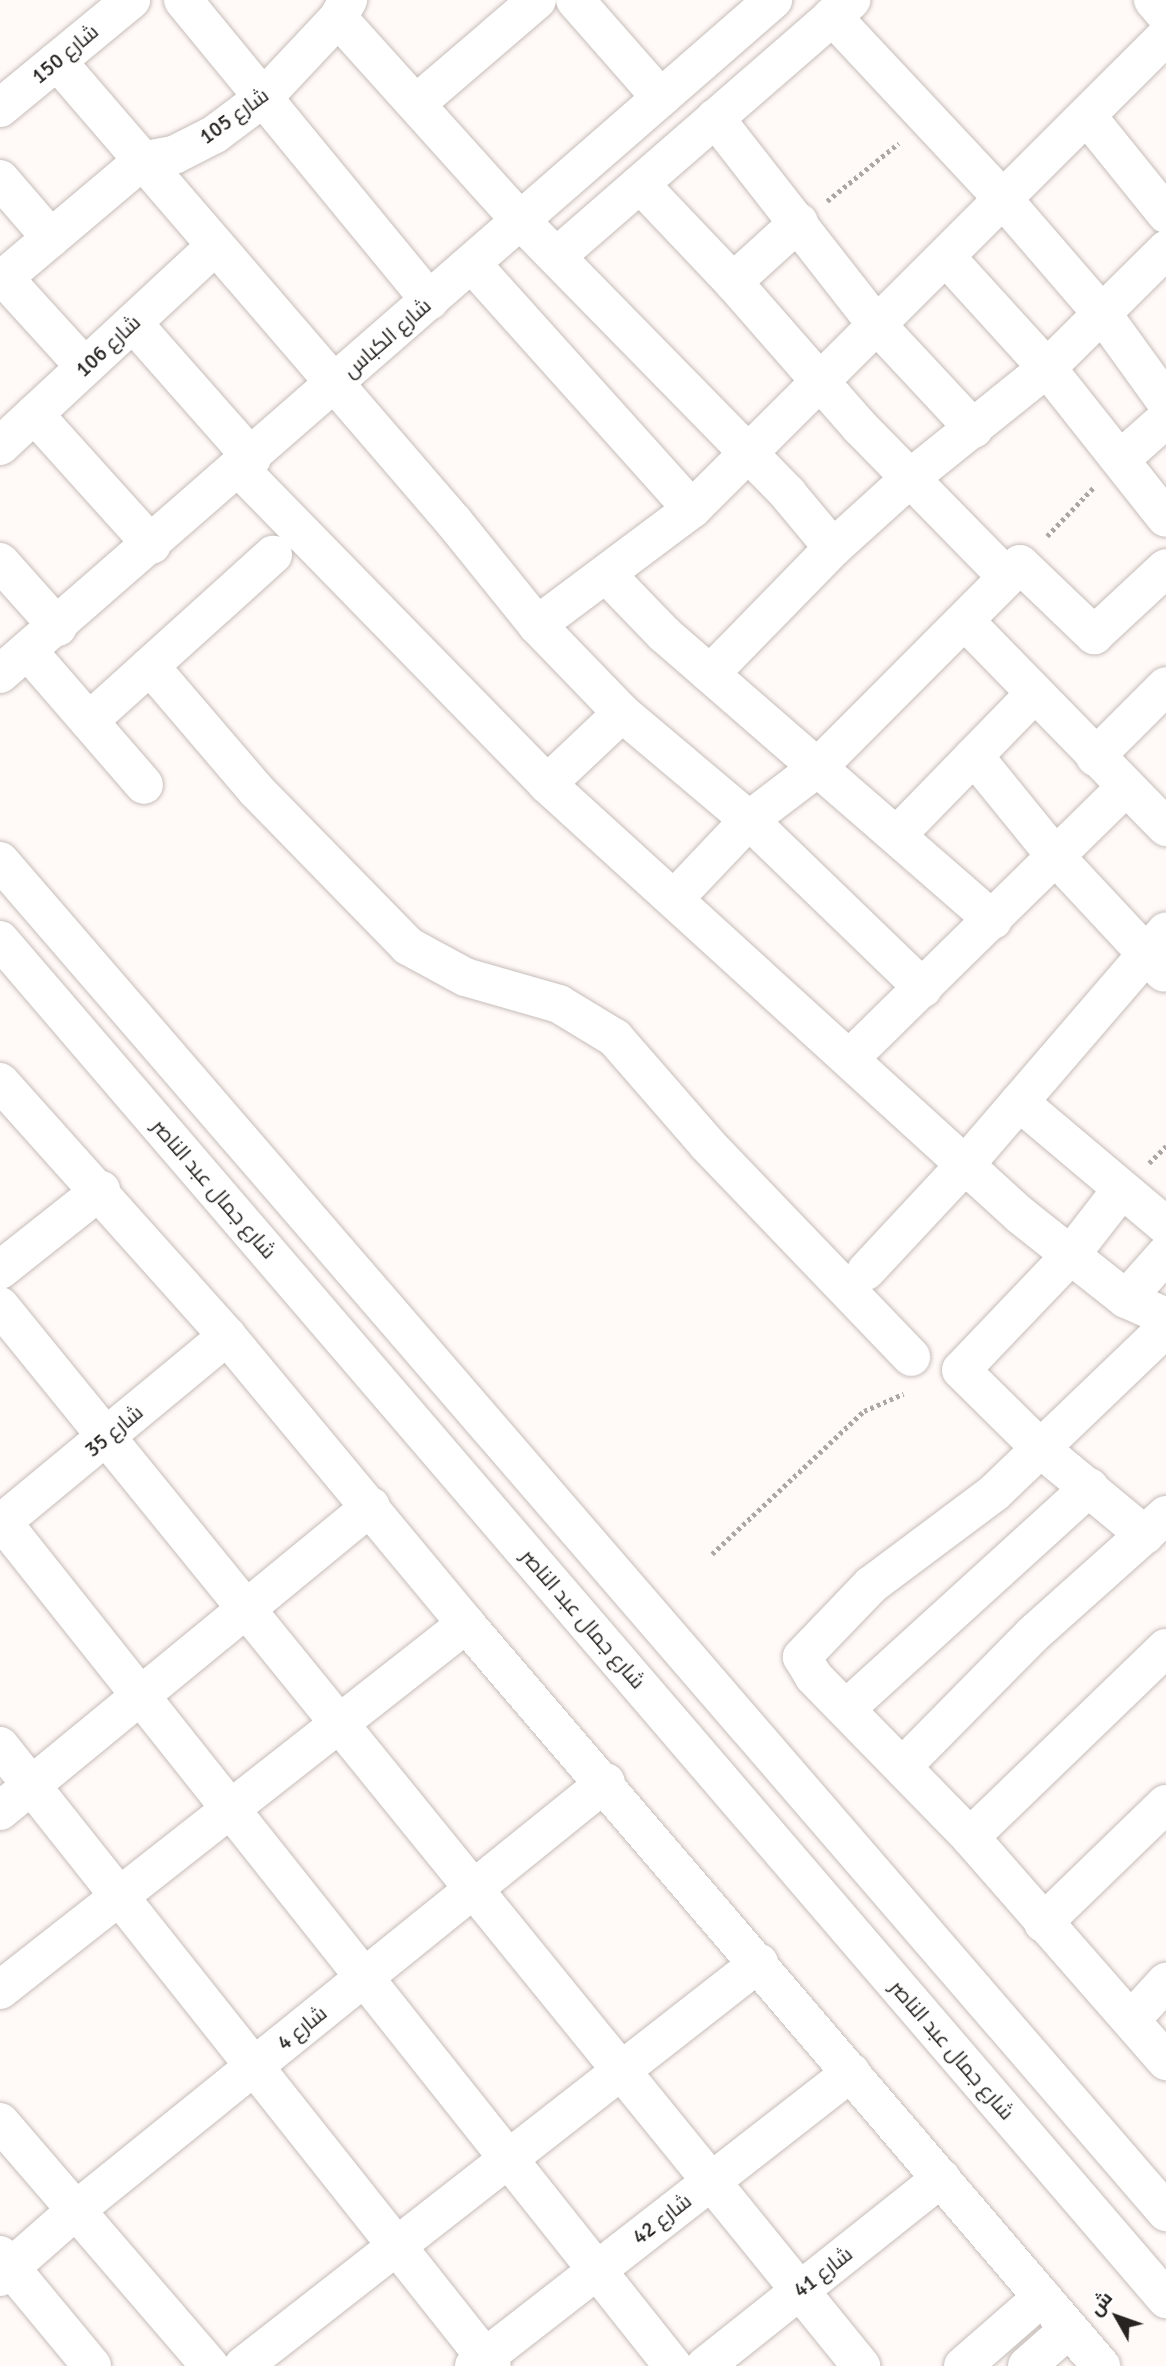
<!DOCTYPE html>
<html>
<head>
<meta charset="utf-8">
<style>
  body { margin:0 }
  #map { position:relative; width:1166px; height:2366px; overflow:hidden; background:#fff9f7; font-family:Signika,Cairo,sans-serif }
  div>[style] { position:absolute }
  .path>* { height:4.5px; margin-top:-2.25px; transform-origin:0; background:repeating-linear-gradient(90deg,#aca7a5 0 3.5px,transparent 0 7px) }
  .roads { filter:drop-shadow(0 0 2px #c6bdb9) drop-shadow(0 0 2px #c6bdb9) }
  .minor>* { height:38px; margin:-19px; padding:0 19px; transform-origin:19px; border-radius:19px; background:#fff }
  .major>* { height:38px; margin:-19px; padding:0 19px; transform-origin:19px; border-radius:19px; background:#fff }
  span { translate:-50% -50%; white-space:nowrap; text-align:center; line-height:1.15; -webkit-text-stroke:6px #fff; paint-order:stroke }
  .street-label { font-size:21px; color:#262321 }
  .north { position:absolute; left:1082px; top:2282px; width:70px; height:70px; -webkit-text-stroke:5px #fff; paint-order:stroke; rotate:310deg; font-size:19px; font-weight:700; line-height:28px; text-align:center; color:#262321 }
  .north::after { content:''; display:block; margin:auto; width:24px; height:32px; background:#262321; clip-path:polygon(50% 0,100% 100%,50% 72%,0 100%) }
</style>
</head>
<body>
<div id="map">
  <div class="path">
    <i style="left:827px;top:201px;width:92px;rotate:-38.9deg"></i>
    <i style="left:1047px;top:536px;width:68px;rotate:-46.2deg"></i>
    <i style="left:1149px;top:1163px;width:24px;rotate:-45deg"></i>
    <i style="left:712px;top:1554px;width:209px;rotate:-43.3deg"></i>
    <i style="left:864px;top:1411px;width:43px;rotate:-23.6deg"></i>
  </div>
  <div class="roads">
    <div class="minor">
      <i style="left:183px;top:0;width:389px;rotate:50.6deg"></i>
      <i style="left:575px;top:0;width:130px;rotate:48.7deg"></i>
      <i style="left:1153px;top:0;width:20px;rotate:49deg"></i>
      <i style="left:832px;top:16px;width:250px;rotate:46.9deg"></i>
      <i style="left:1003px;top:199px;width:155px;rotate:49.2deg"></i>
      <i style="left:1104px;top:316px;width:106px;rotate:54.2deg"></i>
      <i style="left:338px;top:18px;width:275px;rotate:48deg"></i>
      <i style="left:522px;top:222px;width:380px;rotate:45.6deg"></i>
      <i style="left:788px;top:494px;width:70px;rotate:50.2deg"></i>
      <i style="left:57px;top:61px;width:608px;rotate:49.27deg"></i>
      <i style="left:454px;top:522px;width:132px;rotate:51.1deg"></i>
      <i style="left:537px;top:625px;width:122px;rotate:46deg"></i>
      <i style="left:622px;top:713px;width:166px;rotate:40.1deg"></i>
      <i style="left:749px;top:820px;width:242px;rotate:44deg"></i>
      <i style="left:417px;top:103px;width:158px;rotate:-40.6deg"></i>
      <i style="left:0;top:108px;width:170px;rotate:-39.5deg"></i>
      <i style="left:1087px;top:116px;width:126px;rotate:51.1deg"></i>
      <i style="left:715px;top:118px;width:263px;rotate:52deg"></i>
      <i style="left:877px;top:325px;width:142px;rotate:47deg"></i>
      <i style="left:0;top:179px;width:78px;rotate:49.2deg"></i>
      <i style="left:640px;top:184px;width:135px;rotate:46.5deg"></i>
      <i style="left:733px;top:282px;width:193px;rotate:48.8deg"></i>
      <i style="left:860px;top:427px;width:210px;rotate:45.6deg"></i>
      <i style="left:557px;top:256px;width:390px;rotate:-41deg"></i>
      <i style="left:946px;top:257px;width:150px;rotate:47.7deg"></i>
      <i style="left:1047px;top:368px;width:191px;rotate:51.6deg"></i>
      <i style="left:472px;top:264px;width:329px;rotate:48.1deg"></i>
      <i style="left:4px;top:278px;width:120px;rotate:47.7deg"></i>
      <i style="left:0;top:281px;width:186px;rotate:-40.2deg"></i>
      <i style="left:142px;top:161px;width:33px;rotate:-11deg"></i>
      <i style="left:174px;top:155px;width:46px;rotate:-27.1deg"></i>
      <i style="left:215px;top:134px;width:60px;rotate:-36.9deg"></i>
      <i style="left:263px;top:98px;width:110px;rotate:-46.8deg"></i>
      <i style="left:338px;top:18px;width:21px;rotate:-61deg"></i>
      <i style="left:733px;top:282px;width:89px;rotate:-42.3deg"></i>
      <i style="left:133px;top:323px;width:180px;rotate:48.6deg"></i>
      <i style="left:34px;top:414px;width:176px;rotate:48deg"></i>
      <i style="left:0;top:446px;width:294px;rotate:-42.9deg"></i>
      <i style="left:1122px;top:458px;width:59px;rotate:-41.6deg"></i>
      <i style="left:239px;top:468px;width:441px;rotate:45.7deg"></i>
      <i style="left:547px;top:784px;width:640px;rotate:42.34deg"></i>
      <i style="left:1020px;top:1215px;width:135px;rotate:38.4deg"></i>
      <i style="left:1126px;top:1299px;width:44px;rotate:24.2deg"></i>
      <i style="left:0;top:562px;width:87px;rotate:48.3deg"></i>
      <i style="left:607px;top:575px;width:82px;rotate:46deg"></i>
      <i style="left:664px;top:634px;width:436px;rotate:41deg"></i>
      <i style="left:965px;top:621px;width:288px;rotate:45.7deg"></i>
      <i style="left:537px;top:625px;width:194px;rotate:-36.8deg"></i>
      <i style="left:692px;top:509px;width:670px;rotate:-44.94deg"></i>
      <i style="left:28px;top:651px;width:177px;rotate:49.1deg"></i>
      <i style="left:150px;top:666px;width:163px;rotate:49.5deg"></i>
      <i style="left:256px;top:790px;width:218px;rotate:45.7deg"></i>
      <i style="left:408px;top:946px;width:65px;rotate:28.5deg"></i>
      <i style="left:465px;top:977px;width:98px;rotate:16deg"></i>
      <i style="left:559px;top:1004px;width:66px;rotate:31.3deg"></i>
      <i style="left:615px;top:1038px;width:140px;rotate:49deg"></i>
      <i style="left:707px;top:1144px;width:295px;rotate:46.2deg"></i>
      <i style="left:0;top:674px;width:1026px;rotate:-41.09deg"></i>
      <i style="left:710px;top:674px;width:176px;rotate:-45.7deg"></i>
      <i style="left:833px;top:548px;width:103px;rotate:-42.2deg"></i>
      <i style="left:909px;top:479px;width:177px;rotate:-38.8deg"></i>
      <i style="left:1047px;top:368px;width:168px;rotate:-44.8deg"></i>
      <i style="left:89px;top:721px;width:248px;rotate:-42.1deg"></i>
      <i style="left:974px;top:756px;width:130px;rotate:50.9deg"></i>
      <i style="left:1056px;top:857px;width:158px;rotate:47deg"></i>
      <i style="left:1095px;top:757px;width:100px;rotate:-45deg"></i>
      <i style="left:547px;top:784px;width:103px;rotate:-43.4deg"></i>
      <i style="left:897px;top:835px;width:197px;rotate:-45.8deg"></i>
      <i style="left:675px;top:898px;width:108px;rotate:-46.5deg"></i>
      <i style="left:749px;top:820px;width:84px;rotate:-37.3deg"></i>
      <i style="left:816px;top:769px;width:289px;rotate:-45.1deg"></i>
      <i style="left:1020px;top:564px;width:103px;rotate:43.8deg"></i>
      <i style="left:1094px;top:635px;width:98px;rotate:-42.9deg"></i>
      <i style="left:850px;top:1058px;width:387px;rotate:-44.5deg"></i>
      <i style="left:0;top:1082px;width:341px;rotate:48.2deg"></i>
      <i style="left:227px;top:1336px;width:374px;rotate:50.3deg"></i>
      <i style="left:466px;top:1624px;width:977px;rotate:49.44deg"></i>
      <i style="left:1019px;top:1102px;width:192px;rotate:40.1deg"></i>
      <i style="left:1121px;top:1190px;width:85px;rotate:127.8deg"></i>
      <i style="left:1069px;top:1257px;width:156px;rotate:133.7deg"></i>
      <i style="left:961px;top:1370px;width:112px;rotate:44.6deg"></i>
      <i style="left:1041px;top:1449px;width:135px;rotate:39.6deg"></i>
      <i style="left:0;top:1270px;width:129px;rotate:-38.4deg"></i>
      <i style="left:866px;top:1271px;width:145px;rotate:-47deg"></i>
      <i style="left:965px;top:1165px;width:308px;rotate:-49.3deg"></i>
      <i style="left:1126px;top:1299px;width:60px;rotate:-48.4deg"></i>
      <i style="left:0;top:1306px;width:1366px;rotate:50.91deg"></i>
      <i style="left:1166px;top:1328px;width:238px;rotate:136.2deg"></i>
      <i style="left:994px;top:1493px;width:154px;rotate:143.2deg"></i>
      <i style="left:871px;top:1585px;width:100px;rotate:133.8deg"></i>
      <i style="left:802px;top:1657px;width:23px;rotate:59deg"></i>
      <i style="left:814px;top:1677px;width:223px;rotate:45.7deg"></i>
      <i style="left:970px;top:1837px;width:298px;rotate:48.8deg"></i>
      <i style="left:0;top:1519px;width:1082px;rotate:51.53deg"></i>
      <i style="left:0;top:1524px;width:295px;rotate:-39.6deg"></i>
      <i style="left:847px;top:1708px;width:328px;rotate:-42.3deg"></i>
      <i style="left:0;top:1746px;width:791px;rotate:51.57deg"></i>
      <i style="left:904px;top:1765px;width:182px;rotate:-45.4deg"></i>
      <i style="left:1032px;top:1635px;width:180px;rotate:-41.8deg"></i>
      <i style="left:0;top:1811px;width:480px;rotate:-39.4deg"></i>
      <i style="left:970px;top:1837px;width:272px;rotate:-44deg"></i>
      <i style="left:1043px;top:1923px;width:171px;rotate:-44.1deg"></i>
      <i style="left:0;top:1990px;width:593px;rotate:-38.15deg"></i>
      <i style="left:1131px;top:2020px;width:52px;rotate:-47.4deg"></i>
      <i style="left:0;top:2122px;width:322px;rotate:49.3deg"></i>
      <i style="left:0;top:2255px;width:144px;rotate:50.3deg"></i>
      <i style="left:0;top:2277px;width:101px;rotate:-41.4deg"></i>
      <i style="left:76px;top:2210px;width:681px;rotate:-38.92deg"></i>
      <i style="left:243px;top:2366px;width:655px;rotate:-37.99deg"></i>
      <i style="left:474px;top:2366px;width:478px;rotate:-37.9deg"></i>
      <i style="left:705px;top:2366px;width:302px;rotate:-38.5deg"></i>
      <i style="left:963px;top:2366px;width:105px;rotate:-41.1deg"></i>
      <i style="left:1027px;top:2366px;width:56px;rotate:-41.4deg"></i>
    </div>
    <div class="major">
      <i style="left:0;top:861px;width:1785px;rotate:49.2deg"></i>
      <i style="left:0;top:940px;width:1791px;rotate:49.37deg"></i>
    </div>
  </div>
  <div class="street-label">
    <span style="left:65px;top:54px;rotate:-40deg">شارع 150</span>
    <span style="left:234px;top:116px;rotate:-36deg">شارع 105</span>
    <span style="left:387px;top:338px;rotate:-41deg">شارع الكباس</span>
    <span style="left:108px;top:346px;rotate:-43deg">شارع 106</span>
    <span style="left:214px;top:1189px;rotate:49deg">شارع جمال عبد الناصر</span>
    <span style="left:114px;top:1431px;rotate:-40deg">شارع 35</span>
    <span style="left:583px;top:1619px;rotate:49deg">شارع جمال عبد الناصر</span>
    <span style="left:302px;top:2028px;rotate:-39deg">شارع 4</span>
    <span style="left:952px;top:2050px;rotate:49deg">شارع جمال عبد الناصر</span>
    <span style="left:662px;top:2219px;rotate:-38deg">شارع 42</span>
    <span style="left:823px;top:2272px;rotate:-38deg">شارع 41</span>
  </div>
  <div class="north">ش</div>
</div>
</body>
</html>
